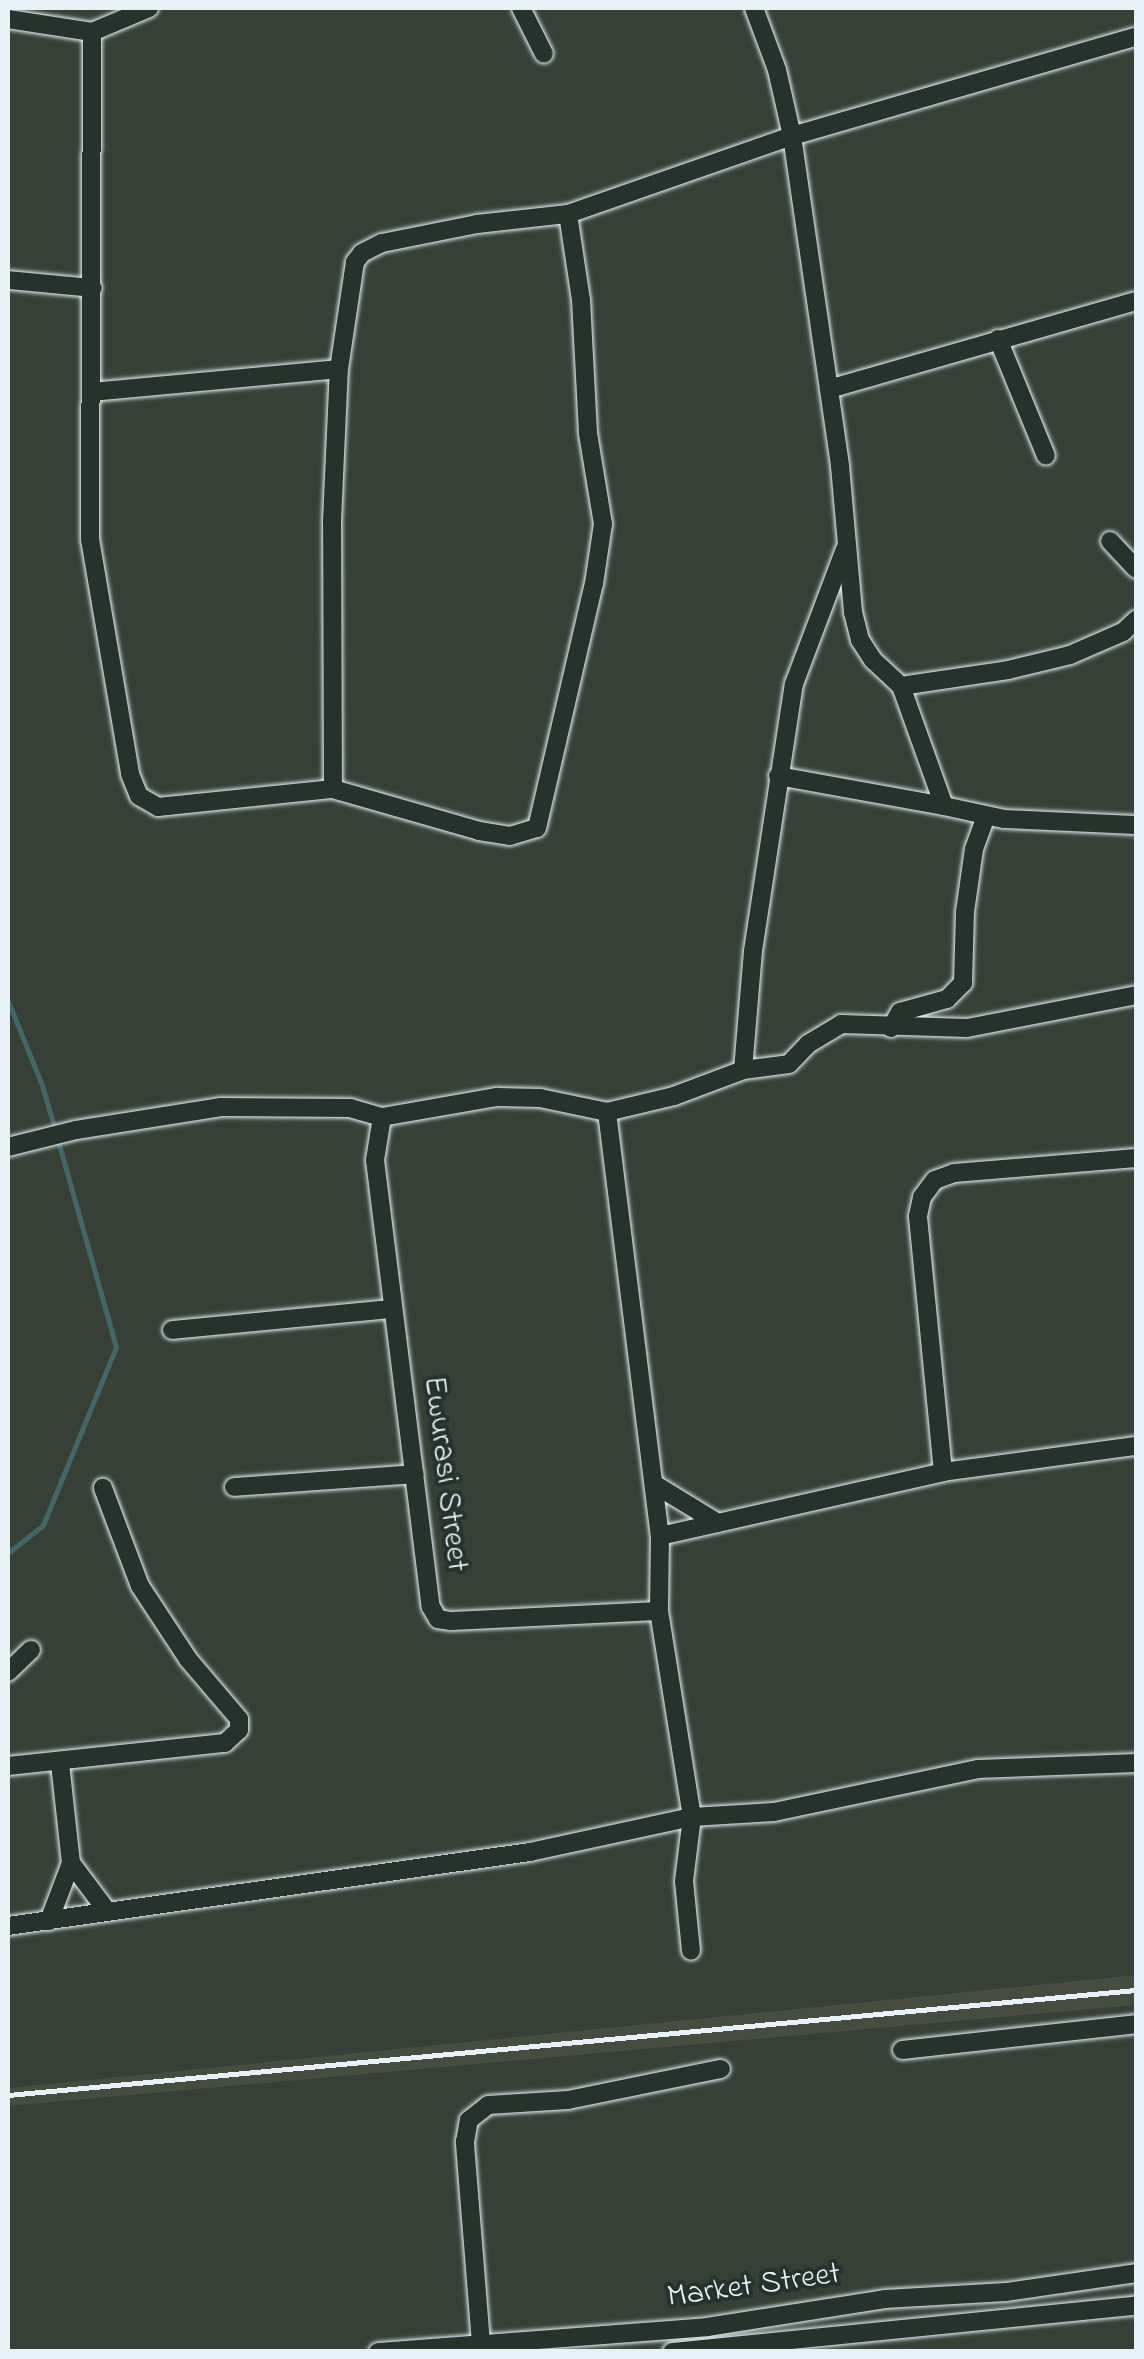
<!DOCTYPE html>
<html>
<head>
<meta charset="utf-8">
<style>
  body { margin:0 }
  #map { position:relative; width:1144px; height:2359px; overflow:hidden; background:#374036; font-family:"Indie Flower",sans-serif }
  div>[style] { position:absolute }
  .built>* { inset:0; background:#464c40 }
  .stream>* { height:5px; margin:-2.5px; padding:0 2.5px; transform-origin:2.5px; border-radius:2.5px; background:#436768 }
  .roads { filter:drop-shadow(0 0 2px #e8f1f8) drop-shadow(0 0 2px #e8f1f8) }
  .minor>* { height:18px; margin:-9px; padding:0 9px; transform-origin:9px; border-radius:9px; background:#26332d }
  .rail>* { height:5px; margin:-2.5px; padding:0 2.5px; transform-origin:2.5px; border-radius:2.5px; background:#e8f1f8 }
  span { translate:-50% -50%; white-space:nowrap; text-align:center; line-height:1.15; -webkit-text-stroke:8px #26332d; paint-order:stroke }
  .street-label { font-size:32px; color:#e8f1f8 }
  .frame { position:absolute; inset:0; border:10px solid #e8f1f8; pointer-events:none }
</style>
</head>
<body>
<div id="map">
  <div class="built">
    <i style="clip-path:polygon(1136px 1975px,1136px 2005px,8px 2106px,8px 2088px)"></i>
  </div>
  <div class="stream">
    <i style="left:8px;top:1001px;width:91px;rotate:68deg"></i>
    <i style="left:42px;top:1085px;width:47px;rotate:73.9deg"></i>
    <i style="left:8px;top:1553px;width:45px;rotate:-38.7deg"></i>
    <i style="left:43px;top:1525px;width:192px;rotate:-67.7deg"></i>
    <i style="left:116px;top:1347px;width:214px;rotate:-105.7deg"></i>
  </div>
  <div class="roads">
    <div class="minor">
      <i style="left:521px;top:8px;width:51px;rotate:63.4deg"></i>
      <i style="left:754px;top:8px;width:66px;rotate:69.6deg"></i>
      <i style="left:777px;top:70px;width:68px;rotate:77.2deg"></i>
      <i style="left:792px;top:136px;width:333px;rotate:81.7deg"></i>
      <i style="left:840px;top:466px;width:147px;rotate:84.9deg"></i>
      <i style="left:853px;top:612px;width:29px;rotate:76deg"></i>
      <i style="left:860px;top:640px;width:24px;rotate:57deg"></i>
      <i style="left:873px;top:660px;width:38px;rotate:43deg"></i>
      <i style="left:901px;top:686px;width:127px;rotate:70.3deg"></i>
      <i style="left:944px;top:806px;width:61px;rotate:12.2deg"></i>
      <i style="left:1004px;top:819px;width:132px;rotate:2.6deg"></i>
      <i style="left:8px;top:19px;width:85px;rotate:8.8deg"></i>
      <i style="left:92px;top:32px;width:62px;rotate:-22.8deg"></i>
      <i style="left:92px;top:32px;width:507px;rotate:90.23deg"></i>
      <i style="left:90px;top:539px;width:238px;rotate:80.3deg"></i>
      <i style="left:130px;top:774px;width:24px;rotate:68deg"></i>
      <i style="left:139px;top:796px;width:22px;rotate:30deg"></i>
      <i style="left:158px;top:807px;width:176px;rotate:-5.9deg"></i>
      <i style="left:333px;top:789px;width:152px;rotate:16deg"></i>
      <i style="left:479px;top:831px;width:31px;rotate:9deg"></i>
      <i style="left:510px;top:836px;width:28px;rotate:-17deg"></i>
      <i style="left:537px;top:828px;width:251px;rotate:-76.9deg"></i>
      <i style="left:594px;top:584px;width:61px;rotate:-81.5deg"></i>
      <i style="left:603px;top:524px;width:92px;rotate:-99.4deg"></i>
      <i style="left:588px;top:433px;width:133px;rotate:-93deg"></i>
      <i style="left:581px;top:300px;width:87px;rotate:-98.6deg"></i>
      <i style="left:8px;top:280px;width:85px;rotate:5.4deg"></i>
      <i style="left:998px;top:339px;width:126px;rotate:67.7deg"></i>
      <i style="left:829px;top:389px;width:319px;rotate:-16deg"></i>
      <i style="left:92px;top:392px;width:248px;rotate:-5.3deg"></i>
      <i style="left:1110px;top:541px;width:38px;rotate:47deg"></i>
      <i style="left:901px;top:686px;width:108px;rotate:-8.5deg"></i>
      <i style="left:1008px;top:670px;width:64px;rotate:-13.6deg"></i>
      <i style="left:1070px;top:655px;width:58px;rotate:-23.5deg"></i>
      <i style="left:1123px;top:632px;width:18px;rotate:-43deg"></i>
      <i style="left:778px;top:776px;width:169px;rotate:10.2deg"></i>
      <i style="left:333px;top:789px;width:268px;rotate:-90.2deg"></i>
      <i style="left:332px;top:521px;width:152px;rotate:-87.4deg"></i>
      <i style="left:339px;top:369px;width:108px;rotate:-81.5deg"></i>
      <i style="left:355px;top:262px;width:11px;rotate:-52deg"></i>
      <i style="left:362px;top:253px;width:22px;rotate:-27deg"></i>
      <i style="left:382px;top:243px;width:97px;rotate:-11.3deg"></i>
      <i style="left:477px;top:224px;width:92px;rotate:-6.3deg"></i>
      <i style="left:568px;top:214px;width:237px;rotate:-19.2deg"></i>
      <i style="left:792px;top:136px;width:358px;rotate:-16.1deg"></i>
      <i style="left:891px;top:1028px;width:18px;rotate:-61deg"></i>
      <i style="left:900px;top:1012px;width:49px;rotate:-15.5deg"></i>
      <i style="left:947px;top:999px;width:23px;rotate:-45deg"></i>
      <i style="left:963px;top:983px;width:71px;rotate:-88.4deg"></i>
      <i style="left:965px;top:912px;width:64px;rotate:-81.9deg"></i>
      <i style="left:974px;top:849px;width:35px;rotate:-70deg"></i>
      <i style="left:743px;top:1070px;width:119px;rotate:-85.2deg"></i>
      <i style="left:753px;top:951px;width:270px;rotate:-81.3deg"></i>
      <i style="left:794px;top:684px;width:144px;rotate:-69.3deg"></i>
      <i style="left:607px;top:1112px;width:427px;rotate:82.9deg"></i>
      <i style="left:660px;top:1536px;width:75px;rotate:90.8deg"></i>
      <i style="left:659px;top:1611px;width:209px;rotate:80.9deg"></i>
      <i style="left:692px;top:1817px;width:64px;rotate:97.1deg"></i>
      <i style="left:684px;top:1881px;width:70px;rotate:84.3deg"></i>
      <i style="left:382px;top:1117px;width:44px;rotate:99.2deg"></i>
      <i style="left:375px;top:1160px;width:450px;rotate:82.9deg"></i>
      <i style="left:431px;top:1607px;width:14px;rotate:60deg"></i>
      <i style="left:438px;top:1619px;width:13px;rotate:9deg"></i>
      <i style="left:451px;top:1621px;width:208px;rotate:-2.8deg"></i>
      <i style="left:8px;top:1147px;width:70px;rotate:-14deg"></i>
      <i style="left:76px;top:1130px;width:147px;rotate:-9deg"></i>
      <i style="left:221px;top:1107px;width:129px;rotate:0.4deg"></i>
      <i style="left:350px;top:1108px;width:33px;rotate:16deg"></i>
      <i style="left:382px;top:1117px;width:117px;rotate:-9.9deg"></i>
      <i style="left:497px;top:1097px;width:43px;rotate:1.3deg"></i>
      <i style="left:540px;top:1098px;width:68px;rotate:11.8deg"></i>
      <i style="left:607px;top:1112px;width:69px;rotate:-13.4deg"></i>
      <i style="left:674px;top:1096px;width:74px;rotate:-20.6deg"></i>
      <i style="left:743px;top:1070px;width:46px;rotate:-7.4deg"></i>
      <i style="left:789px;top:1064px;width:28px;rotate:-46deg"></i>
      <i style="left:808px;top:1044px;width:39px;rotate:-31deg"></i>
      <i style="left:841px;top:1024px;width:126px;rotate:1.8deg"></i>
      <i style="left:967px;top:1028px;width:172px;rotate:-11deg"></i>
      <i style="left:172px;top:1330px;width:221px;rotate:-5.5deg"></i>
      <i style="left:943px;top:1472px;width:257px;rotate:-95.6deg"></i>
      <i style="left:918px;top:1216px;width:19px;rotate:-78deg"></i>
      <i style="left:922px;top:1197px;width:21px;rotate:-53deg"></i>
      <i style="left:935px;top:1180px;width:20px;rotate:-20deg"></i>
      <i style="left:954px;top:1173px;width:183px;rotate:-4.7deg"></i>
      <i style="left:654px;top:1484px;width:75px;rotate:31.4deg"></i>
      <i style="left:234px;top:1487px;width:181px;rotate:-4.1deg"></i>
      <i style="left:660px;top:1536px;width:290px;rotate:-12.7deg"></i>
      <i style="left:943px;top:1472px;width:195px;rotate:-7.7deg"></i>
      <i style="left:8px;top:1672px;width:32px;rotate:-44deg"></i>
      <i style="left:8px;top:1766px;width:218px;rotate:-6.1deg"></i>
      <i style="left:225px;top:1743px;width:19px;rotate:-43deg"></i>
      <i style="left:239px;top:1730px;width:11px;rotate:-90deg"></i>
      <i style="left:239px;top:1719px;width:79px;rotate:-130.4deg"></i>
      <i style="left:188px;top:1659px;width:87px;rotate:-123.3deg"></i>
      <i style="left:140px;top:1586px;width:105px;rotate:-110.7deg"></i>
      <i style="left:71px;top:1863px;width:60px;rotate:53.1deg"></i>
      <i style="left:49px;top:1921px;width:62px;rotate:-69.2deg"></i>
      <i style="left:71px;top:1863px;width:101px;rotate:-96.3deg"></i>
      <i style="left:8px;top:1926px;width:527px;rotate:-8.07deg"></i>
      <i style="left:530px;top:1852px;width:166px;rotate:-12.2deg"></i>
      <i style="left:692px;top:1817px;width:82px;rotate:-3.5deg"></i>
      <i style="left:774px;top:1812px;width:208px;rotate:-11.9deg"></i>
      <i style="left:978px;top:1769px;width:158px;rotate:-2.2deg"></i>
      <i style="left:902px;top:2050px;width:235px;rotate:-6.3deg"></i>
      <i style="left:481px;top:2343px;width:202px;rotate:-94.6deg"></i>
      <i style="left:465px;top:2142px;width:22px;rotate:-80deg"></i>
      <i style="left:469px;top:2120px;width:24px;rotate:-38deg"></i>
      <i style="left:488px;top:2105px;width:80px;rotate:-3.6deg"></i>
      <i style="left:568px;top:2100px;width:156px;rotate:-11.5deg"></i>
      <i style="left:378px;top:2352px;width:330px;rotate:-4.3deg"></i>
      <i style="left:707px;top:2327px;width:180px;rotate:-8.9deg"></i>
      <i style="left:885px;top:2299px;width:121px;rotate:-3.3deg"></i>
      <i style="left:1006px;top:2292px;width:131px;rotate:-8.3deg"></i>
      <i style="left:672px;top:2352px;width:466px;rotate:-5.7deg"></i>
    </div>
  </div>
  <div class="rail">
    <i style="left:8px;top:2095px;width:1133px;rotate:-5.32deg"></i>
  </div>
  <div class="street-label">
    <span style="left:444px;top:1474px;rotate:83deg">Ewurasi Street</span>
    <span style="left:754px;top:2287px;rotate:-8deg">Market Street</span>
  </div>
  <div class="frame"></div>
</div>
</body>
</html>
